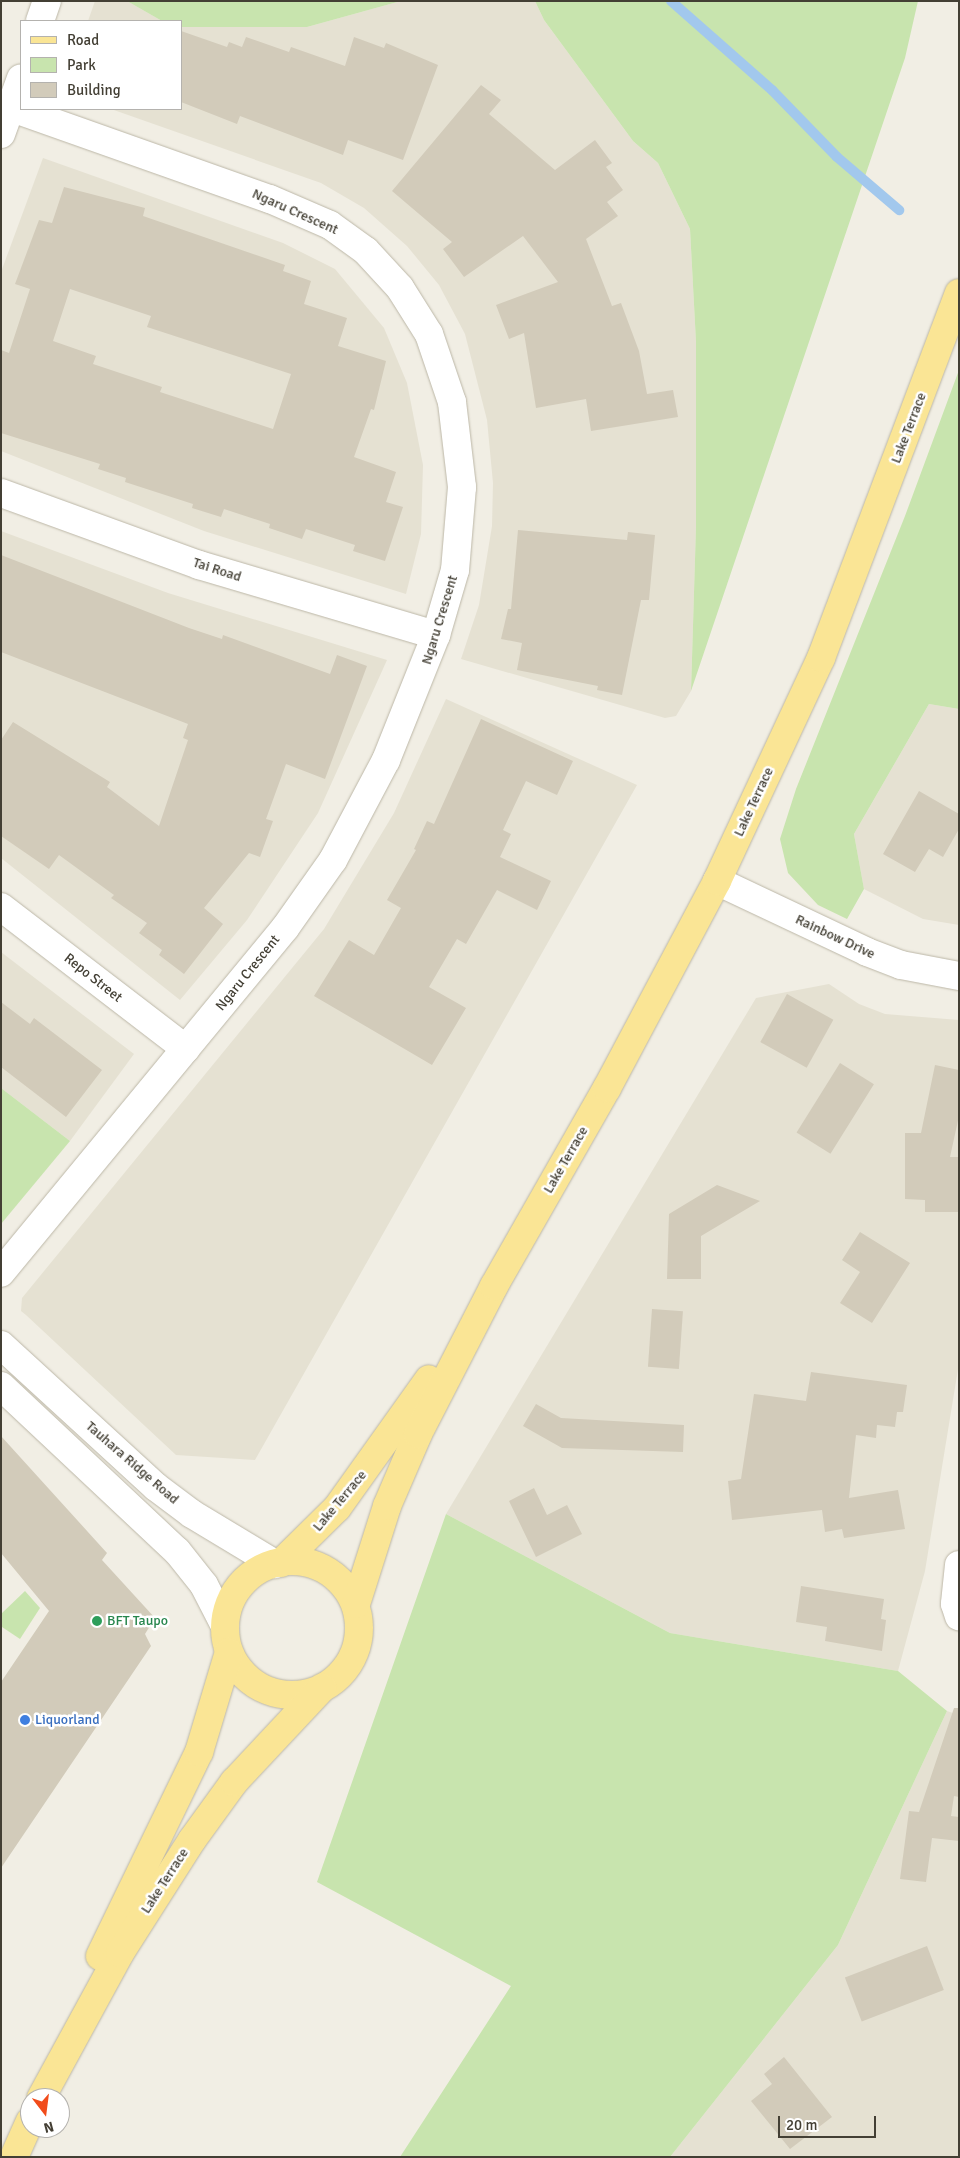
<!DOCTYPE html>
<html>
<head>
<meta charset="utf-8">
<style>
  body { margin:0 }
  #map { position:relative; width:960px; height:2158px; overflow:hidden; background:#f1eee4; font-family:Signika,sans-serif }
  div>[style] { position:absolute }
  .residential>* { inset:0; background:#e5e1d2 }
  .green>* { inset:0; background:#c8e4ae }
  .stream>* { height:10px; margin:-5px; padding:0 5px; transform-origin:5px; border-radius:5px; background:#a2c8ed }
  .building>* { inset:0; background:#d2cbba; transform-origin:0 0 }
  .roads { filter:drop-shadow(0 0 1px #bcb7a7) drop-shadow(0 0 1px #bcb7a7) }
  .minor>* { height:28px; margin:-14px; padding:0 14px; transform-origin:14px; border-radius:14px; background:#fff }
  .major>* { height:28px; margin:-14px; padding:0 14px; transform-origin:14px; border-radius:14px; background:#fae595 }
  .major>.ring { margin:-14px; padding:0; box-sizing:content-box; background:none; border:28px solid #fae595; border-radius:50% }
  .dots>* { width:14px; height:14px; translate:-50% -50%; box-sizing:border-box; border:2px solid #fff; border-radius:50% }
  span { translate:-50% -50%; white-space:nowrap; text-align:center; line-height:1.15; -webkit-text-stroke:5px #fff; paint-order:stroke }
  .street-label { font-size:14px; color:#433f34 }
  .leisure-label { font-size:14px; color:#27864d }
  .left { translate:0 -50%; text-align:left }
  .shop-label { font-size:14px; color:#366cbe }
  .frame { position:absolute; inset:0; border:2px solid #433f34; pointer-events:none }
  .legend { position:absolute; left:20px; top:20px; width:162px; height:90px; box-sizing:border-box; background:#fff; border:1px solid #b4b2ae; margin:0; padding:6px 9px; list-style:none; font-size:15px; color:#433f34 }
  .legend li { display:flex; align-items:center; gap:10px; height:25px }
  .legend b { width:25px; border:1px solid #b4b2ae }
  .north { position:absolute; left:20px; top:2088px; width:50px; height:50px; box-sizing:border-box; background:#fff; border:1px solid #b4b2ae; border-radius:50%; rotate:165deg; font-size:14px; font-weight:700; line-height:20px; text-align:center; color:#433f34 }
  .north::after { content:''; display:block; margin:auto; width:18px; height:22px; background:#f14c1b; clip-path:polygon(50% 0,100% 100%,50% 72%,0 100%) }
  .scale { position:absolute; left:778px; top:2116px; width:98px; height:22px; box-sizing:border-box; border:2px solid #433f34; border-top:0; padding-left:6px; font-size:15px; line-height:18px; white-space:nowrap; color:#433f34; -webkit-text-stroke:4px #fff; paint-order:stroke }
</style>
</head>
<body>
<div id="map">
  <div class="residential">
    <i style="clip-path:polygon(95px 1px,127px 1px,162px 21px,88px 21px)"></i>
    <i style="clip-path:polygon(401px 1px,535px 1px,544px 20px,633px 141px,658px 163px,690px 229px,696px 342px,696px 526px,691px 691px,676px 716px,665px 718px,461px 659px,479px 605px,492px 526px,493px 483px,487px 420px,465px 334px,439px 285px,407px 246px,364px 208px,321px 183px,111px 109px,181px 109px,181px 27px,307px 27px)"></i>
    <i style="clip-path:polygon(43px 158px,283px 243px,335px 269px,384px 328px,407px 383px,423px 465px,421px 534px,406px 594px,204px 531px,1px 451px,1px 272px)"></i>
    <i style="clip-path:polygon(1px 531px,168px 593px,387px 660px,318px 813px,247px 920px,180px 1000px,1px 858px)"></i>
    <i style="clip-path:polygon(446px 699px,637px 785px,255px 1460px,176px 1455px,26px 1315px,21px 1311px,22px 1298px,324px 929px,394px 813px)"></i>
    <i style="clip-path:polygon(929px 704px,959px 709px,959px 925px,923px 919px,864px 889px,854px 834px)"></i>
    <i style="clip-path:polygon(1px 952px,134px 1054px,70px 1141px,1px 1088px)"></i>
    <i style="clip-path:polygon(829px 984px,859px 1004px,885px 1014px,959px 1020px,959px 1363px,925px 1571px,898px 1671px,670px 1633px,446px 1514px,756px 998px)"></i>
    <i style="clip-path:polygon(947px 1711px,959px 1715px,959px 2157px,670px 2157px,838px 1945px)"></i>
  </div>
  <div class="green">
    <i style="clip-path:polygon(127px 1px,401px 1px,307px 27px,181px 27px,181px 21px,162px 21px)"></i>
    <i style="clip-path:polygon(535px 1px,918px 1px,905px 58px,691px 691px,696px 526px,696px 342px,690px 229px,658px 163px,633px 141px,544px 20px)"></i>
    <i style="clip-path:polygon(959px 370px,959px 709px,929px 704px,854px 834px,864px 889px,847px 919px,818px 905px,788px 873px,780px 839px,796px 789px,905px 516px)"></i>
    <i style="clip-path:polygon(1px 1088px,70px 1141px,1px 1224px)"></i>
    <i style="clip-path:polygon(446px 1514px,670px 1633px,898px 1671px,947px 1711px,838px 1945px,670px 2157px,400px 2157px,511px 1986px,317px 1882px)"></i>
    <i style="clip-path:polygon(25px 1591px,40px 1608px,20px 1639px,2px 1627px,1px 1614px)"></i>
  </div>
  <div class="stream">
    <i style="left:671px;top:1px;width:135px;rotate:41.4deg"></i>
    <i style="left:772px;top:90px;width:93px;rotate:45.9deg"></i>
    <i style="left:837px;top:157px;width:82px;rotate:40.5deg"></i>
  </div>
  <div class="building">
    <i style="clip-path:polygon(181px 31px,227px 47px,229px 42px,242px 47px,246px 37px,289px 52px,291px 47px,345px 66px,354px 37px,384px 48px,386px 43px,438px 65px,403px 160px,348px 140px,343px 155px,240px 116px,237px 124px,181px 102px)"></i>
    <i style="clip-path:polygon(481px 85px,501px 100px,489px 114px,555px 170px,595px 140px,612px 163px,606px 167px,623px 190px,607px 202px,618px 216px,586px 239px,612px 306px,621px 303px,639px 351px,647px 394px,673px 390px,678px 417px,591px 431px,586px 399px,536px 408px,524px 333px,509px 339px,496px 305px,558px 282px,523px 236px,464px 277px,443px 249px,452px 242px,392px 191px)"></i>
    <i style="clip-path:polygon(evenodd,64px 187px,145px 208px,143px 216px,285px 265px,283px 271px,311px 281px,304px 304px,347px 318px,338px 346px,386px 361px,374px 410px,371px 409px,354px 457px,396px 472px,386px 502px,403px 507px,385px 561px,353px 551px,355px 545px,306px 529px,302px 539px,269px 528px,270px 524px,224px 509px,221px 517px,192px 508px,193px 504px,125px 482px,126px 478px,98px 469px,100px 464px,1px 433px,1px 350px,9px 353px,30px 289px,15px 284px,39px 220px,52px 223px,64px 187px,70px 289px,151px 316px,147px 327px,291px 374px,273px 429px,160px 392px,162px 387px,93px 364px,96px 356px,53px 341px,70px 289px)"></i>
    <i style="clip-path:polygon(518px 530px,627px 540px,628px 532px,655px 535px,649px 600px,641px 600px,622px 695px,597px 690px,598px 686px,517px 670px,522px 643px,501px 639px,508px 609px,511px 609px)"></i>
    <i style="clip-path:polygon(1px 555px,189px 628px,222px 639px,223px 635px,330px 674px,337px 655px,367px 666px,325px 779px,286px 764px,266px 819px,273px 821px,260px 857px,249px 853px,204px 908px,223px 924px,184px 974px,159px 955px,162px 950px,139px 933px,147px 923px,111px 898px,114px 895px,59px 855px,49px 869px,1px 836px,1px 740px,13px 722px,110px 782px,107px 787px,159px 826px,188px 740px,183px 738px,188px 724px,1px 652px)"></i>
    <i style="clip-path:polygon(481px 719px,573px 761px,557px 795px,526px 781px,503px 830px,511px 834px,500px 857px,551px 881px,537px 910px,497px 890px,466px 944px,457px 939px,429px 987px,466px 1008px,432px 1065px,314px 996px,349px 940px,374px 955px,401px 908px,387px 900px,416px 850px,414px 849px,427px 821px,434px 824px)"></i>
    <i style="clip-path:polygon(919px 791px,959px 814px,959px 829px,943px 857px,929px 849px,915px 872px,883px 854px)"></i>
    <i style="left:787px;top:994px;width:53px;height:55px;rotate:29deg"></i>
    <i style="clip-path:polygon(1px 1002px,30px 1024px,34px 1018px,102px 1070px,66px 1117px,1px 1067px)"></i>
    <i style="left:840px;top:1063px;width:40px;height:82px;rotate:32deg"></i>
    <i style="clip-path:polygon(935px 1065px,959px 1070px,959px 1116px,950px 1157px,958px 1157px,958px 1212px,925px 1212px,925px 1200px,905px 1199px,905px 1133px,921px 1133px)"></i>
    <i style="clip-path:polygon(717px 1185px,760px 1201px,701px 1236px,701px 1279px,667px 1279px,669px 1214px)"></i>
    <i style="clip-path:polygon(860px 1232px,910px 1263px,872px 1323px,840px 1303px,860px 1272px,842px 1260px)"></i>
    <i style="left:652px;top:1309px;width:31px;height:58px;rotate:4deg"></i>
    <i style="clip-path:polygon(811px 1372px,907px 1385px,903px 1412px,897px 1412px,895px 1427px,877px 1425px,876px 1438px,856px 1435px,849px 1498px,898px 1490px,905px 1529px,844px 1538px,842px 1529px,825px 1532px,822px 1510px,732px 1520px,728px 1481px,741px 1479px,754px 1394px,806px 1401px)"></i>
    <i style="clip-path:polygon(536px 1404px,561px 1418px,684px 1425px,683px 1452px,562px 1448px,523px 1426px)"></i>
    <i style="clip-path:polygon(1px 1436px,107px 1553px,102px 1560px,155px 1618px,145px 1634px,151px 1646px,1px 1868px,1px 1682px,49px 1611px,1px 1553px)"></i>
    <i style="clip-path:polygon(534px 1488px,547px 1515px,567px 1505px,582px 1534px,536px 1557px,509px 1501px)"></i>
    <i style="clip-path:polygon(801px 1586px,884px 1599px,881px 1619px,886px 1620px,882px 1651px,825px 1641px,827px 1627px,796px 1622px)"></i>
    <i style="clip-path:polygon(954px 1708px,959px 1708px,959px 1797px,954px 1796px,951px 1816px,959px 1817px,959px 1841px,932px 1838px,926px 1882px,900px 1879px,909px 1811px,919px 1812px)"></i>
    <i style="left:927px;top:1946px;width:47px;height:88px;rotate:69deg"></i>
    <i style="clip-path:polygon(784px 2057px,832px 2117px,790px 2149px,751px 2101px,772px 2084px,764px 2074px)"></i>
  </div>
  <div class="roads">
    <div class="minor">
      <i style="left:40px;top:21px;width:21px;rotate:-71deg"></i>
      <i style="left:1px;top:104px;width:285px;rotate:19.5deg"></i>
      <i style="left:270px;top:199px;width:65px;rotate:23.4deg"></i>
      <i style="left:330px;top:225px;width:44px;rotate:35.8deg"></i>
      <i style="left:366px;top:251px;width:50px;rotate:47.4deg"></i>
      <i style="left:400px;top:288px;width:54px;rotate:57.8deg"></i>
      <i style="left:429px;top:334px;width:72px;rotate:71.3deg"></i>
      <i style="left:452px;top:402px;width:86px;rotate:83.3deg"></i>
      <i style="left:462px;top:487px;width:83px;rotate:94.8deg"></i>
      <i style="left:455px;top:570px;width:68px;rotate:106.3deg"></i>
      <i style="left:436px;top:635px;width:135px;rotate:111.8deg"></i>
      <i style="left:386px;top:760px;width:113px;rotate:117.9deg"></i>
      <i style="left:333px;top:860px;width:83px;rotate:125.2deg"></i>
      <i style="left:285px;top:928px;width:447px;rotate:129.5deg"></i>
      <i style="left:1px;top:134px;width:59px;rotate:-70.3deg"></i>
      <i style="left:1px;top:493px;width:211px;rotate:20deg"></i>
      <i style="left:199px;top:565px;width:247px;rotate:16.5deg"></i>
      <i style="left:717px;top:881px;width:166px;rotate:25.3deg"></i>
      <i style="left:867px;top:952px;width:36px;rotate:21deg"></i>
      <i style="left:901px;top:965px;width:59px;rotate:10.7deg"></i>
      <i style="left:1px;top:907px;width:233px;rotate:37.5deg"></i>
      <i style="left:1px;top:1345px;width:210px;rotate:42.5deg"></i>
      <i style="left:156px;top:1487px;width:45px;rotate:36.9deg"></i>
      <i style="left:192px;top:1514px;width:97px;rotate:31.1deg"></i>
      <i style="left:1px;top:1386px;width:241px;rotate:43.2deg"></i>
      <i style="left:177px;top:1551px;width:43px;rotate:51.5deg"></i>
      <i style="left:204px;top:1585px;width:46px;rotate:62.9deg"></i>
      <i style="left:959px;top:1565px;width:39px;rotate:96deg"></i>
      <i style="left:955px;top:1604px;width:13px;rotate:72deg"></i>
    </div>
    <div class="major">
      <i class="ring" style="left:225px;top:1561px;width:106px;height:106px"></i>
      <i style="left:281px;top:1563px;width:78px;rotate:-44.5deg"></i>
      <i style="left:337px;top:1508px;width:158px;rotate:-54.5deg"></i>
      <i style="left:356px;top:1604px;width:103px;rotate:-72.4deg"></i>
      <i style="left:387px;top:1506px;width:78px;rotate:-66.7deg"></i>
      <i style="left:418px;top:1434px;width:166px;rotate:-62.8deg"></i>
      <i style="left:494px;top:1286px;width:228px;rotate:-60.3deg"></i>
      <i style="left:607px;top:1088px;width:234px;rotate:-62deg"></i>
      <i style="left:717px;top:881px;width:246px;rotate:-65deg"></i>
      <i style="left:821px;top:658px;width:390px;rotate:-69.3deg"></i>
      <i style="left:100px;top:1956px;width:227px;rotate:-64.1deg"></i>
      <i style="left:199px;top:1752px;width:104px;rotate:-73.3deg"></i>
      <i style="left:41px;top:2098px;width:165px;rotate:-61.4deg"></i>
      <i style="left:120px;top:1953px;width:134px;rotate:-57.5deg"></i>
      <i style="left:192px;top:1840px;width:72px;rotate:-54.1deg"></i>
      <i style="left:234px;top:1782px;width:129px;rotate:-46.9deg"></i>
      <i style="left:14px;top:2157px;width:39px;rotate:-66deg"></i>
    </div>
  </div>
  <div class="dots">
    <i style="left:97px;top:1621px;background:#2e9e5b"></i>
    <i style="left:25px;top:1720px;background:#3f7fe0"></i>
  </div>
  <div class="street-label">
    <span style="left:295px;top:212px;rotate:24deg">Ngaru Crescent</span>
    <span style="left:909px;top:428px;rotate:-69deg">Lake Terrace</span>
    <span style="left:217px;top:570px;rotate:18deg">Tai Road</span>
    <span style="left:440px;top:620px;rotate:-73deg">Ngaru Crescent</span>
    <span style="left:754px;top:802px;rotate:-65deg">Lake Terrace</span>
    <span style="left:835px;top:937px;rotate:25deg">Rainbow Drive</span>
    <span style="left:248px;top:973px;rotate:-51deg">Ngaru Crescent</span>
    <span style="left:93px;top:978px;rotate:38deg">Repo Street</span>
    <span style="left:566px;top:1160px;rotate:-60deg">Lake Terrace</span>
    <span style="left:132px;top:1463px;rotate:41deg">Tauhara Ridge Road</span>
    <span style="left:340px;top:1501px;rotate:-50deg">Lake Terrace</span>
    <span style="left:165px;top:1881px;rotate:-57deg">Lake Terrace</span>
  </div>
  <div class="leisure-label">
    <span class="left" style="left:107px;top:1621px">BFT Taupo</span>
  </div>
  <div class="shop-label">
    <span class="left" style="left:35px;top:1720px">Liquorland</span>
  </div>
  <div class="frame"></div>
  <ul class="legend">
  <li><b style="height:6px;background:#fae595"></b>Road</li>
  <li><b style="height:14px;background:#c8e4ae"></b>Park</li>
  <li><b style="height:14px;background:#d2cbba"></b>Building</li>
  </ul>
  <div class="north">N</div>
  <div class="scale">20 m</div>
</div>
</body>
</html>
